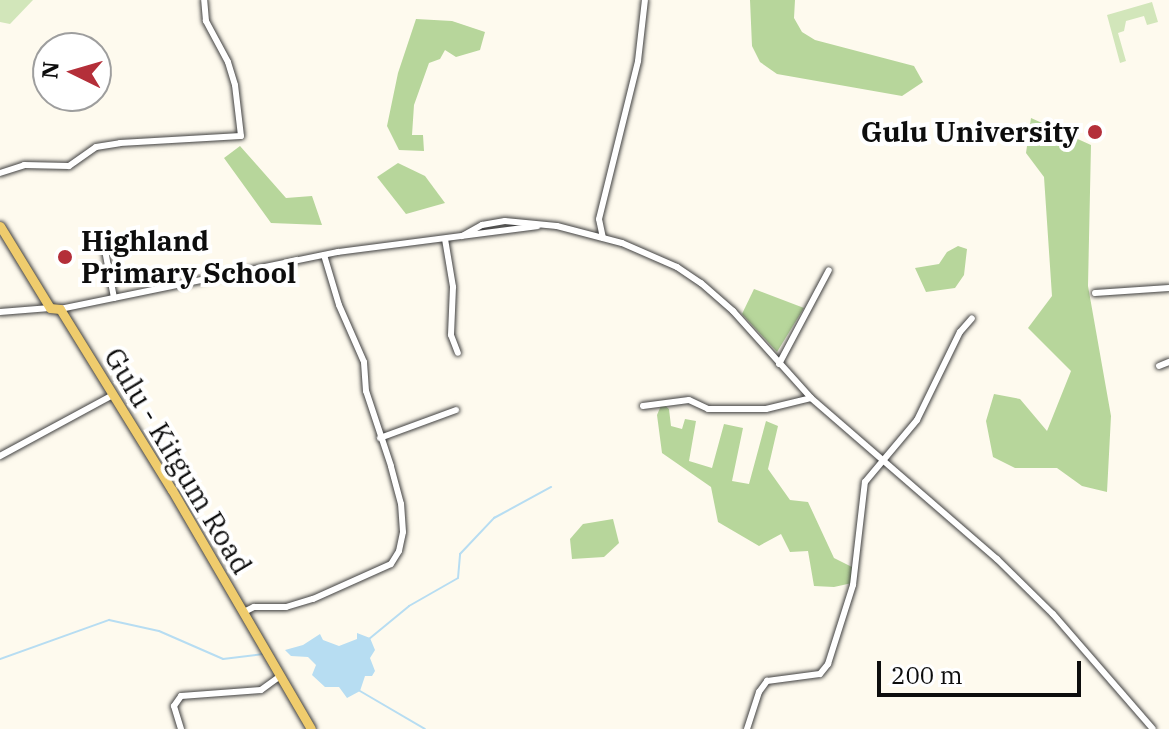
<!DOCTYPE html>
<html>
<head>
<meta charset="utf-8">
<style>
  body { margin:0 }
  #map { position:relative; width:1169px; height:729px; overflow:hidden; background:#fefaee; font-family:"IBM Plex Serif",serif }
  div>[style] { position:absolute }
  .green>* { inset:0; background:#d2e6ba }
  .forest>* { inset:0; background:#b7d69b }
  .water>* { inset:0; background:#b7ddf2 }
  .stream>* { height:2px; margin:-1px; padding:0 1px; transform-origin:1px; border-radius:1px; background:#b7ddf2 }
  .roads { filter:drop-shadow(0 0 2px #404040) drop-shadow(0 0 2px #404040) }
  .minor>* { height:6px; margin:-3px; padding:0 3px; transform-origin:3px; border-radius:3px; background:#fff }
  .primary>* { height:9px; margin:-4.5px; padding:0 4.5px; transform-origin:4.5px; border-radius:4.5px; background:#efcc6d }
  .dots>* { width:22px; height:22px; translate:-50% -50%; box-sizing:border-box; border:4px solid #fff; border-radius:50% }
  span { translate:-50% -50%; white-space:nowrap; text-align:center; line-height:1.15; -webkit-text-stroke:8px #fff; paint-order:stroke }
  .poi-label { font-size:28px; color:#0d0d0d; font-weight:700 }
  .right { translate:-100% -50%; text-align:right }
  .left { translate:0 -50%; text-align:left }
  .street-label { font-size:28px; color:#0d0d0d }
  .north { position:absolute; left:32px; top:32px; width:80px; height:80px; box-sizing:border-box; background:#fff; border:2px solid #9e9e9e; border-radius:50%; rotate:275deg; font-size:22px; font-weight:700; line-height:32px; text-align:center; color:#0d0d0d }
  .north::after { content:''; display:block; margin:auto; width:28px; height:36px; background:#b42f39; clip-path:polygon(50% 0,100% 100%,50% 72%,0 100%) }
  .scale { position:absolute; left:877px; top:661px; width:204px; height:36px; box-sizing:border-box; border:4px solid #0d0d0d; border-top:0; padding-left:10px; font-size:24px; line-height:28px; white-space:nowrap; color:#0d0d0d; -webkit-text-stroke:6px #fff; paint-order:stroke }
</style>
</head>
<body>
<div id="map">
  <div class="green">
    <i style="clip-path:polygon(0 0,33px 0,10px 24px,0 22px)"></i>
    <i style="clip-path:polygon(1152px 2px,1158px 22px,1147px 25px,1144px 16px,1126px 21px,1124px 31px,1118px 33px,1126px 61px,1120px 63px,1107px 15px)"></i>
  </div>
  <div class="forest">
    <i style="clip-path:polygon(750px 0,795px 0,794px 18px,802px 32px,815px 40px,914px 66px,923px 82px,902px 96px,777px 74px,760px 62px,752px 46px)"></i>
    <i style="clip-path:polygon(416px 19px,452px 21px,485px 32px,480px 50px,456px 57px,445px 50px,440px 59px,429px 63px,414px 105px,412px 135px,423px 135px,424px 151px,399px 150px,387px 126px,398px 73px)"></i>
    <i style="clip-path:polygon(1031px 118px,1091px 145px,1088px 286px,1111px 416px,1107px 492px,1082px 486px,1057px 468px,1015px 468px,993px 457px,986px 421px,994px 394px,1020px 399px,1047px 431px,1071px 371px,1028px 328px,1052px 296px,1044px 177px,1026px 153px)"></i>
    <i style="clip-path:polygon(240px 146px,286px 198px,312px 196px,322px 225px,271px 223px,224px 158px)"></i>
    <i style="clip-path:polygon(398px 163px,425px 176px,445px 203px,406px 214px,377px 177px)"></i>
    <i style="clip-path:polygon(958px 246px,967px 249px,964px 275px,955px 288px,926px 292px,915px 268px,939px 264px,947px 252px)"></i>
    <i style="clip-path:polygon(754px 289px,804px 308px,777px 352px,742px 314px)"></i>
    <i style="clip-path:polygon(662px 403px,669px 409px,671px 426px,682px 429px,685px 419px,696px 421px,689px 461px,712px 468px,724px 424px,743px 428px,732px 481px,749px 484px,766px 421px,778px 426px,768px 469px,790px 500px,808px 502px,834px 558px,852px 567px,852px 583px,834px 587px,814px 586px,808px 551px,790px 552px,781px 534px,759px 546px,718px 522px,711px 487px,662px 453px,657px 415px)"></i>
    <i style="clip-path:polygon(613px 519px,619px 543px,604px 557px,572px 559px,570px 539px,583px 524px)"></i>
  </div>
  <div class="water">
    <i style="clip-path:polygon(357px 633px,370px 638px,375px 650px,370px 658px,375px 671px,372px 676px,365px 676px,360px 691px,347px 698px,339px 687px,325px 687px,312px 675px,316px 665px,308px 657px,291px 656px,285px 650px,303px 645px,320px 634px,323px 640px,339px 646px,357px 639px)"></i>
  </div>
  <div class="stream">
    <i style="left:369px;top:639px;width:52px;rotate:-39.5deg"></i>
    <i style="left:409px;top:606px;width:56px;rotate:-29.7deg"></i>
    <i style="left:458px;top:578px;width:24px;rotate:-85deg"></i>
    <i style="left:460px;top:554px;width:50px;rotate:-46.6deg"></i>
    <i style="left:494px;top:518px;width:65px;rotate:-28.5deg"></i>
    <i style="left:0;top:659px;width:116px;rotate:-19.7deg"></i>
    <i style="left:109px;top:620px;width:51px;rotate:12.4deg"></i>
    <i style="left:159px;top:631px;width:70px;rotate:23.6deg"></i>
    <i style="left:223px;top:659px;width:40px;rotate:-7.1deg"></i>
    <i style="left:360px;top:691px;width:75px;rotate:30.3deg"></i>
  </div>
  <div class="roads">
    <div class="minor">
      <i style="left:0;top:173px;width:25px;rotate:-18deg"></i>
      <i style="left:24px;top:165px;width:45px;rotate:1.3deg"></i>
      <i style="left:69px;top:166px;width:33px;rotate:-35deg"></i>
      <i style="left:96px;top:147px;width:24px;rotate:-9deg"></i>
      <i style="left:120px;top:143px;width:121px;rotate:-3.3deg"></i>
      <i style="left:241px;top:136px;width:51px;rotate:-96.7deg"></i>
      <i style="left:235px;top:85px;width:24px;rotate:-107deg"></i>
      <i style="left:228px;top:62px;width:47px;rotate:-118.2deg"></i>
      <i style="left:206px;top:21px;width:21px;rotate:-95deg"></i>
      <i style="left:462px;top:236px;width:23px;rotate:-29deg"></i>
      <i style="left:482px;top:225px;width:23px;rotate:-10deg"></i>
      <i style="left:505px;top:221px;width:52px;rotate:5.5deg"></i>
      <i style="left:557px;top:226px;width:67px;rotate:14.7deg"></i>
      <i style="left:622px;top:243px;width:60px;rotate:23.6deg"></i>
      <i style="left:677px;top:267px;width:29px;rotate:34deg"></i>
      <i style="left:701px;top:283px;width:43px;rotate:41.2deg"></i>
      <i style="left:733px;top:311px;width:117px;rotate:48.1deg"></i>
      <i style="left:811px;top:398px;width:246px;rotate:40.9deg"></i>
      <i style="left:997px;top:559px;width:78px;rotate:44.5deg"></i>
      <i style="left:1053px;top:614px;width:152px;rotate:49deg"></i>
      <i style="left:603px;top:238px;width:19px;rotate:-102deg"></i>
      <i style="left:599px;top:219px;width:163px;rotate:-76.1deg"></i>
      <i style="left:638px;top:61px;width:61px;rotate:-83.5deg"></i>
      <i style="left:445px;top:239px;width:49px;rotate:80.5deg"></i>
      <i style="left:453px;top:287px;width:48px;rotate:92.4deg"></i>
      <i style="left:451px;top:335px;width:19px;rotate:69deg"></i>
      <i style="left:104px;top:245px;width:54px;rotate:79.3deg"></i>
      <i style="left:1095px;top:293px;width:74px;rotate:-3.9deg"></i>
      <i style="left:60px;top:309px;width:284px;rotate:-11.6deg"></i>
      <i style="left:338px;top:252px;width:201px;rotate:-7.4deg"></i>
      <i style="left:0;top:312px;width:50px;rotate:-4.6deg"></i>
      <i style="left:779px;top:364px;width:106px;rotate:-62deg"></i>
      <i style="left:1159px;top:366px;width:11px;rotate:-22deg"></i>
      <i style="left:643px;top:406px;width:46px;rotate:-7.4deg"></i>
      <i style="left:689px;top:400px;width:21px;rotate:25deg"></i>
      <i style="left:708px;top:409px;width:58px"></i>
      <i style="left:766px;top:409px;width:46px;rotate:-13.7deg"></i>
      <i style="left:380px;top:438px;width:81px;rotate:-20.2deg"></i>
      <i style="left:0;top:456px;width:128px;rotate:-28.4deg"></i>
      <i style="left:244px;top:612px;width:11px;rotate:-27deg"></i>
      <i style="left:254px;top:607px;width:32px"></i>
      <i style="left:286px;top:607px;width:28px;rotate:-17deg"></i>
      <i style="left:313px;top:599px;width:85px;rotate:-24.2deg"></i>
      <i style="left:391px;top:564px;width:15px;rotate:-58deg"></i>
      <i style="left:399px;top:551px;width:19px;rotate:-78deg"></i>
      <i style="left:403px;top:532px;width:28px;rotate:-94deg"></i>
      <i style="left:401px;top:504px;width:39px;rotate:-105deg"></i>
      <i style="left:391px;top:466px;width:79px;rotate:-108.4deg"></i>
      <i style="left:366px;top:391px;width:29px;rotate:-94deg"></i>
      <i style="left:364px;top:362px;width:62px;rotate:-113.7deg"></i>
      <i style="left:339px;top:305px;width:52px;rotate:-106.7deg"></i>
      <i style="left:181px;top:729px;width:24px;rotate:-107deg"></i>
      <i style="left:174px;top:706px;width:12px;rotate:-55deg"></i>
      <i style="left:181px;top:696px;width:80px;rotate:-4.3deg"></i>
      <i style="left:261px;top:690px;width:24px;rotate:-36deg"></i>
      <i style="left:747px;top:729px;width:39px;rotate:-72deg"></i>
      <i style="left:759px;top:692px;width:14px;rotate:-54deg"></i>
      <i style="left:767px;top:681px;width:53px;rotate:-7.5deg"></i>
      <i style="left:820px;top:674px;width:13px;rotate:-51deg"></i>
      <i style="left:828px;top:664px;width:83px;rotate:-72.4deg"></i>
      <i style="left:853px;top:585px;width:104px;rotate:-83.4deg"></i>
      <i style="left:865px;top:482px;width:81px;rotate:-50deg"></i>
      <i style="left:917px;top:420px;width:98px;rotate:-64deg"></i>
      <i style="left:960px;top:332px;width:18px;rotate:-49deg"></i>
    </div>
    <div class="primary">
      <i style="left:0;top:226px;width:96px;rotate:58.6deg"></i>
      <i style="left:50px;top:308px;width:10px;rotate:6deg"></i>
      <i style="left:60px;top:309px;width:213px;rotate:58.3deg"></i>
      <i style="left:172px;top:490px;width:276px;rotate:59.8deg"></i>
    </div>
  </div>
  <div class="dots">
    <i style="left:1095px;top:132px;background:#b42f39"></i>
    <i style="left:65px;top:257px;background:#b42f39"></i>
  </div>
  <div class="poi-label">
    <span class="right" style="left:1079px;top:132px">Gulu University</span>
    <span class="left" style="left:81px;top:257px">Highland<br>Primary School</span>
  </div>
  <div class="street-label">
    <span style="left:178px;top:461px;rotate:59deg">Gulu - Kitgum Road</span>
  </div>
  <div class="north">N</div>
  <div class="scale">200 m</div>
</div>
</body>
</html>
